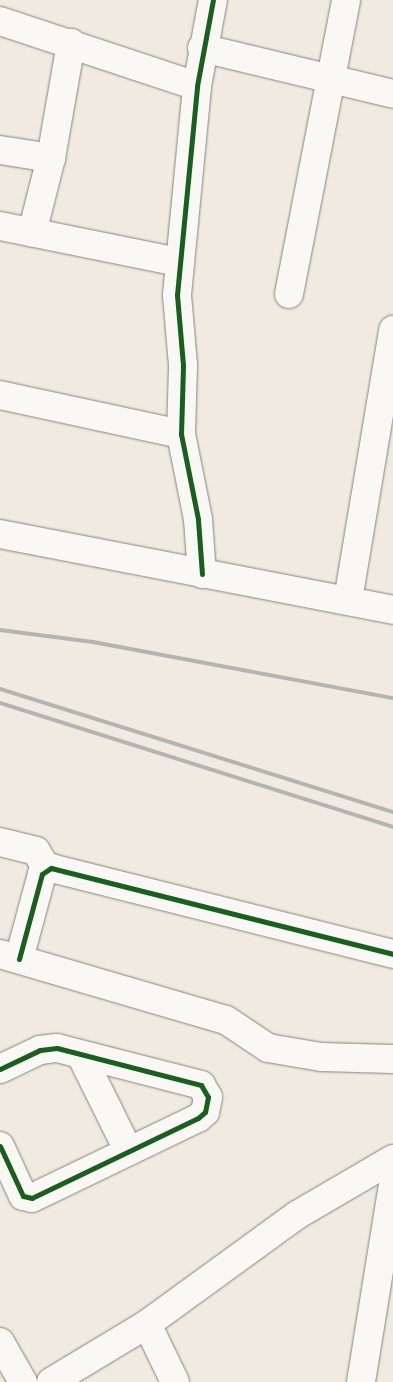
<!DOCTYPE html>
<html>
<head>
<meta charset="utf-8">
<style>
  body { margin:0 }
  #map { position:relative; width:393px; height:1382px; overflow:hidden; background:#f0eae0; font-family:"Patrick Hand",sans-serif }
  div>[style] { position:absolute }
  .roads { filter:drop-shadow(0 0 1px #83857f) drop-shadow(0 0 1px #83857f) }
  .minor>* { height:28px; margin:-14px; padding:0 14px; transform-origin:14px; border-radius:14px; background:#f9f8f5 }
  .rail>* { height:4px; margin:-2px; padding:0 2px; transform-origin:2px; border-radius:2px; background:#b3b5b2 }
  .cycleway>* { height:5px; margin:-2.5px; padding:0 2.5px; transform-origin:2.5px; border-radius:2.5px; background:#1b5e20 }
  span { translate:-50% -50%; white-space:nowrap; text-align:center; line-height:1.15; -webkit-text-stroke:4.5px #fdfcf7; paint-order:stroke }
</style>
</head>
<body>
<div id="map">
  <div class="roads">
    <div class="minor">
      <i style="left:0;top:21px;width:207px;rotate:18.3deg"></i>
      <i style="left:202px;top:48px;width:196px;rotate:13.5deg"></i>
      <i style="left:0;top:150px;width:52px;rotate:8.9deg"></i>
      <i style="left:51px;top:158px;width:77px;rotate:104.2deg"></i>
      <i style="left:51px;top:158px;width:117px;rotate:-80.1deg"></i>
      <i style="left:0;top:226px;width:183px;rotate:11.4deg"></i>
      <i style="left:289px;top:294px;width:299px;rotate:-79deg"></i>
      <i style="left:0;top:395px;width:185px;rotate:12.2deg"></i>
      <i style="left:0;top:534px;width:400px;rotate:10.9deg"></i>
      <i style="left:202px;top:574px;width:55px;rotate:-94.2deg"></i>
      <i style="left:198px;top:519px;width:87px;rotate:-101.3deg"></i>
      <i style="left:181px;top:434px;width:69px;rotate:-88.3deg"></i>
      <i style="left:183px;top:365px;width:70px;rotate:-94.9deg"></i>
      <i style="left:177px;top:295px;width:210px;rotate:-84.5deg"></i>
      <i style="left:197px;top:86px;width:87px;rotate:-79.5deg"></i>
      <i style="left:348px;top:600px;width:274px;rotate:-80.5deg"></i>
      <i style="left:0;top:842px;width:37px;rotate:14deg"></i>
      <i style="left:36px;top:851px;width:21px;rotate:59deg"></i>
      <i style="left:0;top:954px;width:235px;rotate:16.3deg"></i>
      <i style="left:226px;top:1020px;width:50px;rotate:33.7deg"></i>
      <i style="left:268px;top:1048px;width:54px;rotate:9.6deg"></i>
      <i style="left:321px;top:1057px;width:72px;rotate:1.6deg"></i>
      <i style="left:19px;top:959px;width:88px;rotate:-74.9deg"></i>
      <i style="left:42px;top:874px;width:11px;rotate:-34deg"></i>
      <i style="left:51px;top:868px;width:353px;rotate:14.1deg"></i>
      <i style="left:81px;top:1055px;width:106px;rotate:63.7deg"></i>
      <i style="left:0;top:1069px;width:44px;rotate:-25.4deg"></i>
      <i style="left:40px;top:1050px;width:17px;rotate:-7deg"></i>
      <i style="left:57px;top:1048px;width:149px;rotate:14.4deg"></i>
      <i style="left:201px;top:1085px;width:14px;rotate:60deg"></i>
      <i style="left:208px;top:1097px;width:15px;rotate:101deg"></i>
      <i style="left:205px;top:1112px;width:9px;rotate:139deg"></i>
      <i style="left:198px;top:1118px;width:184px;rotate:154.3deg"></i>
      <i style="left:32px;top:1198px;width:9px;rotate:-167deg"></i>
      <i style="left:23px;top:1196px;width:55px;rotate:-114.7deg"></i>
      <i style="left:147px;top:1324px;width:64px;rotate:64.2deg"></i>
      <i style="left:0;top:1342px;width:46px;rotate:60.1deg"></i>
      <i style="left:51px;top:1382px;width:112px;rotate:-31.1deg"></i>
      <i style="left:147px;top:1324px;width:185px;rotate:-36deg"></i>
      <i style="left:297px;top:1215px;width:111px;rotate:-30.3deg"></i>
      <i style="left:361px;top:1382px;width:200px;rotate:-80.8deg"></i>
    </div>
  </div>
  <div class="rail">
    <i style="left:0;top:630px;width:94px;rotate:7.4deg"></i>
    <i style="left:93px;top:642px;width:305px;rotate:10.6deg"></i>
    <i style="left:0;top:689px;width:412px;rotate:17.4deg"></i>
    <i style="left:0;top:703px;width:412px;rotate:17.5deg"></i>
  </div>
  <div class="cycleway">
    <i style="left:202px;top:574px;width:55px;rotate:-94.2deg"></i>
    <i style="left:198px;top:519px;width:87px;rotate:-101.3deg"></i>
    <i style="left:181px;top:434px;width:69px;rotate:-88.3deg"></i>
    <i style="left:183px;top:365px;width:70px;rotate:-94.9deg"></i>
    <i style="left:177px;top:295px;width:210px;rotate:-84.5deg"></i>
    <i style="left:197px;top:86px;width:87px;rotate:-79.5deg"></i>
    <i style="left:19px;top:959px;width:88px;rotate:-74.9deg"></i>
    <i style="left:42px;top:874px;width:11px;rotate:-34deg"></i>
    <i style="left:51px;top:868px;width:353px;rotate:14.1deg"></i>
    <i style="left:0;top:1069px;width:44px;rotate:-25.4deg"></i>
    <i style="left:40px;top:1050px;width:17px;rotate:-7deg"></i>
    <i style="left:57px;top:1048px;width:149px;rotate:14.4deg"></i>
    <i style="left:201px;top:1085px;width:14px;rotate:60deg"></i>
    <i style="left:208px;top:1097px;width:15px;rotate:101deg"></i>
    <i style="left:205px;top:1112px;width:9px;rotate:139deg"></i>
    <i style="left:198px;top:1118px;width:184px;rotate:154.3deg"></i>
    <i style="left:32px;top:1198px;width:9px;rotate:-167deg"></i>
    <i style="left:23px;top:1196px;width:55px;rotate:-114.7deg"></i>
  </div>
</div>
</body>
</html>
